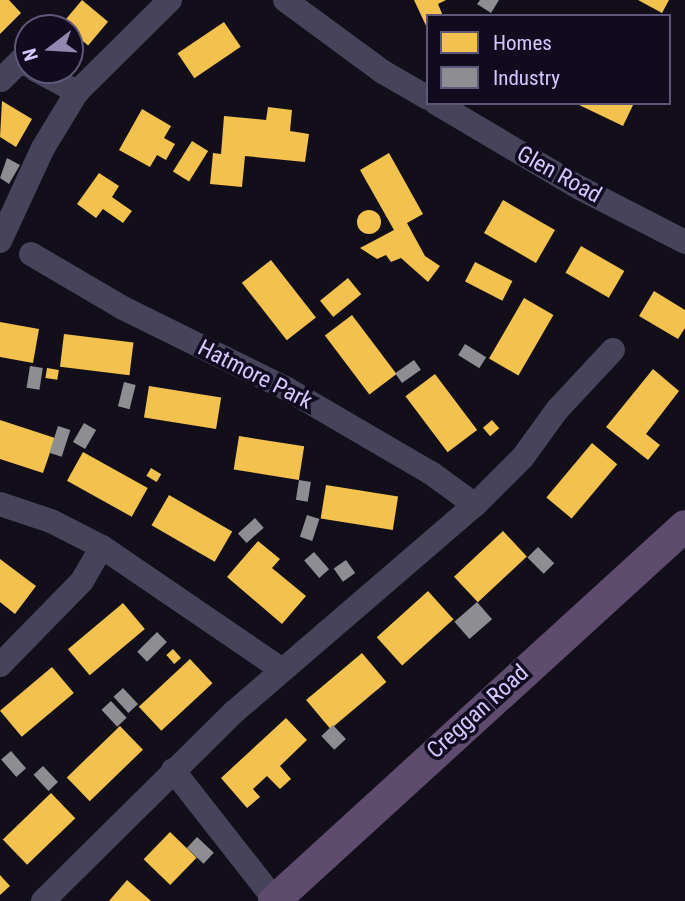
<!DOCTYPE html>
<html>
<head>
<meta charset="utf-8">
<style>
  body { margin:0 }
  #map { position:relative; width:685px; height:901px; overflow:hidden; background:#120f1a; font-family:"Roboto Condensed",sans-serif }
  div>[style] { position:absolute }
  .homes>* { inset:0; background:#f2c14e; transform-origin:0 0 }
  .round { border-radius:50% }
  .industry>* { inset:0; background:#8d8d92; transform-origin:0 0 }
  .minor>* { height:24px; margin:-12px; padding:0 12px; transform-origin:12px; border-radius:12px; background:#47435b }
  .major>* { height:32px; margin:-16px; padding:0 16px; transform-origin:16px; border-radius:16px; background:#5d4c6d }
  span { translate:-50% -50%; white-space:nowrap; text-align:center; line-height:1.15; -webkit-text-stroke:7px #100b1f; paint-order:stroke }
  .street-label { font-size:23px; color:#d5c8ff }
  .legend { position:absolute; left:426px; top:14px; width:245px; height:91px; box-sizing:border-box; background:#100b1f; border:2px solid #5f5779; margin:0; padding:9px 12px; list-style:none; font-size:21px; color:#d5c8ff }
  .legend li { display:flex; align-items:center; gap:14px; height:35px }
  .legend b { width:35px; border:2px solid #5f5779 }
  .north { position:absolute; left:14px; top:14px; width:70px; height:70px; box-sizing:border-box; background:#100b1f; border:2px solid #5f5779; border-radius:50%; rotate:253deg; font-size:19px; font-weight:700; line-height:28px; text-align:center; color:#d5c8ff }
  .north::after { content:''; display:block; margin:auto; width:24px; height:32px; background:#9187af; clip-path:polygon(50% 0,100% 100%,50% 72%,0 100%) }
</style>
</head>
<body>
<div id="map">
  <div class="homes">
    <i style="clip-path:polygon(0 0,9px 0,21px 13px,0 34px)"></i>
    <i style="left:82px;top:0;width:34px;height:31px;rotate:40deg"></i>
    <i style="clip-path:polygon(414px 0,446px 0,438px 4px,443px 16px,428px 16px,428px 30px)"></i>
    <i style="clip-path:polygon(638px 0,669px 0,662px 13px)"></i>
    <i style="left:224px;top:22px;width:30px;height:56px;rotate:56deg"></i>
    <i style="clip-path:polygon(2px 101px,32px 119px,16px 147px,0 137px)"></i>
    <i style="clip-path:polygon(575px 103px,634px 103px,623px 126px)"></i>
    <i style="clip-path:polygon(268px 107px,292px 110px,290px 131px,309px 134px,305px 162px,245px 156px,242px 187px,210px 184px,213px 153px,221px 154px,224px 116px,266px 120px)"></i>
    <i style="clip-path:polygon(142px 109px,171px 126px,164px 138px,175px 144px,166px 160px,157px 155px,150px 167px,119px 150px)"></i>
    <i style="left:192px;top:141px;width:19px;height:36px;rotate:32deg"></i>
    <i style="clip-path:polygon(389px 153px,423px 214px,407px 223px,425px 256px,440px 266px,428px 282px,401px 258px,391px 262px,386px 255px,377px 259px,360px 248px,394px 230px,360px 170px)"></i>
    <i style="clip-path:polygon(99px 173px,119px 186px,112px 197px,132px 211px,123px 223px,103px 209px,96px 218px,77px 204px)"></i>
    <i style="left:503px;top:200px;width:60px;height:38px;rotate:30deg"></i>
    <i class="round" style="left:357px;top:210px;width:24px;height:24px"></i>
    <i style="left:581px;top:246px;width:50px;height:31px;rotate:30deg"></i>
    <i style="left:271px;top:260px;width:73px;height:37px;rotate:52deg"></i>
    <i style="left:475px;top:262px;width:42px;height:22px;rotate:27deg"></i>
    <i style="left:348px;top:278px;width:21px;height:36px;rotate:51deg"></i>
    <i style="clip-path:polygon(654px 291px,685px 310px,685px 328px,678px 339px,639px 316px)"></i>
    <i style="left:524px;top:298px;width:34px;height:70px;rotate:30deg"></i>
    <i style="left:352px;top:315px;width:74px;height:34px;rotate:53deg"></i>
    <i style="clip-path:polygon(0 322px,39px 329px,33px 363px,0 357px)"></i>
    <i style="left:64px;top:334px;width:70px;height:33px;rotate:7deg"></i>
    <i style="left:47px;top:368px;width:12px;height:10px;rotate:9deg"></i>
    <i style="clip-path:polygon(653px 369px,679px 391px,646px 434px,660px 445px,648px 460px,606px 427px)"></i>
    <i style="left:435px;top:374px;width:70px;height:37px;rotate:53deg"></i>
    <i style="left:149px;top:386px;width:73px;height:32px;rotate:9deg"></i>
    <i style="clip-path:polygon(0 420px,55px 438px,43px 473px,0 459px)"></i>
    <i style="left:492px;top:420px;width:11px;height:12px;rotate:49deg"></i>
    <i style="left:239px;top:436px;width:66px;height:34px;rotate:9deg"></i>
    <i style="left:592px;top:443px;width:33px;height:71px;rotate:40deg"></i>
    <i style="left:83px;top:452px;width:74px;height:33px;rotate:29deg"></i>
    <i style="left:151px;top:468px;width:12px;height:9px;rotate:31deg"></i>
    <i style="left:326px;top:485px;width:73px;height:34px;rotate:9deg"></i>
    <i style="left:169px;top:495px;width:73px;height:35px;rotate:30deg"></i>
    <i style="left:503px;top:531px;width:35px;height:67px;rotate:47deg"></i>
    <i style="clip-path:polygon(258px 541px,280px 559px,272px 568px,306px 596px,282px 624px,227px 577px)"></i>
    <i style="clip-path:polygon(0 559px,36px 586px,15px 614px,0 602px)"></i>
    <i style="left:428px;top:591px;width:38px;height:69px;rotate:48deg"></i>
    <i style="left:123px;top:603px;width:34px;height:72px;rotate:50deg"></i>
    <i style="left:173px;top:649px;width:12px;height:9px;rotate:48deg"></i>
    <i style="left:362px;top:653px;width:38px;height:73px;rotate:50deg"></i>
    <i style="left:190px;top:659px;width:33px;height:70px;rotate:47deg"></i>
    <i style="left:52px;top:667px;width:34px;height:68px;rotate:50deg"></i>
    <i style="clip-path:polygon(286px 718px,307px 740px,280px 766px,291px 779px,280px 789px,267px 776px,253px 789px,260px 797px,247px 808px,221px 778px)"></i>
    <i style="left:120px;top:726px;width:33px;height:74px;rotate:46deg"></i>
    <i style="left:51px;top:793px;width:35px;height:67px;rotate:46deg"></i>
    <i style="left:170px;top:832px;width:37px;height:38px;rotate:44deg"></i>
    <i style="clip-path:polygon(0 875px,10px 886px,0 895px)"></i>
    <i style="clip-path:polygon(127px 880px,151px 901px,109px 901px)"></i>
  </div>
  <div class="industry">
    <i style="clip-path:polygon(480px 0,499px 0,491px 13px,477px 4px)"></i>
    <i style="clip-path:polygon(7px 158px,20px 165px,9px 184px,0 178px)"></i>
    <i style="left:465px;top:344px;width:25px;height:13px;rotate:32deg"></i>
    <i style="left:414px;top:360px;width:12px;height:23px;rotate:55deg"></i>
    <i style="left:30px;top:366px;width:13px;height:22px;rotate:9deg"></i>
    <i style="left:124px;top:382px;width:12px;height:25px;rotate:14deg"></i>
    <i style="left:84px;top:423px;width:14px;height:22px;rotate:30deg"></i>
    <i style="left:58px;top:426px;width:13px;height:28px;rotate:18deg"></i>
    <i style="left:299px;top:480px;width:12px;height:20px;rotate:9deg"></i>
    <i style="left:307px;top:515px;width:13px;height:23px;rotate:18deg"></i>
    <i style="left:255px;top:518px;width:13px;height:23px;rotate:48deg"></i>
    <i style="left:538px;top:547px;width:23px;height:15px;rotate:45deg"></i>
    <i style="left:314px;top:552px;width:23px;height:13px;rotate:49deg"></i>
    <i style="left:346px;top:560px;width:16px;height:15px;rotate:55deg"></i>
    <i style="left:477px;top:602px;width:23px;height:30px;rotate:49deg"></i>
    <i style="left:157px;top:632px;width:14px;height:28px;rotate:45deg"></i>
    <i style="left:123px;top:688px;width:22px;height:13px;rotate:47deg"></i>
    <i style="left:111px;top:701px;width:23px;height:13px;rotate:47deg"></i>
    <i style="left:333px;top:725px;width:19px;height:16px;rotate:47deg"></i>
    <i style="left:11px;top:751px;width:23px;height:13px;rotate:49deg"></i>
    <i style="left:43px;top:766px;width:22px;height:13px;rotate:47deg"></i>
    <i style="left:197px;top:837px;width:23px;height:15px;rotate:43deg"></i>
  </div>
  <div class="minor">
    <i style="left:285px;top:0;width:122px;rotate:36.3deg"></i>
    <i style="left:383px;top:72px;width:52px;rotate:30deg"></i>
    <i style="left:36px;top:70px;width:47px;rotate:28.2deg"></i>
    <i style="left:1px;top:80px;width:27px;rotate:-45deg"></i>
    <i style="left:20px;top:61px;width:9px;rotate:27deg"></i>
    <i style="left:436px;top:103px;width:167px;rotate:30.6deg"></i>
    <i style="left:580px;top:188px;width:118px;rotate:27.2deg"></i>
    <i style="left:0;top:241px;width:102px;rotate:-65.2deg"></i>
    <i style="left:43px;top:148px;width:66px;rotate:-58.7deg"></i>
    <i style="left:77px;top:92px;width:131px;rotate:-44.7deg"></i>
    <i style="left:31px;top:254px;width:107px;rotate:30.4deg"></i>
    <i style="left:123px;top:308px;width:183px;rotate:26.3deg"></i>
    <i style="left:287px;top:389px;width:167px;rotate:30.3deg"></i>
    <i style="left:431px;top:473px;width:54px;rotate:36deg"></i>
    <i style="left:0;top:504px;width:54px;rotate:18.4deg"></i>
    <i style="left:51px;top:521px;width:57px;rotate:27deg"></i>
    <i style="left:102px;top:547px;width:218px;rotate:34.3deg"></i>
    <i style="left:0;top:665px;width:117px;rotate:-45.7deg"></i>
    <i style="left:82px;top:581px;width:39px;rotate:-60deg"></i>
    <i style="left:173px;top:770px;width:165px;rotate:51.9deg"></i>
    <i style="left:43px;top:901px;width:269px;rotate:-44.7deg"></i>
    <i style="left:234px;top:712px;width:318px;rotate:-40.7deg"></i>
    <i style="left:475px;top:505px;width:68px;rotate:-45deg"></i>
    <i style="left:523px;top:457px;width:58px;rotate:-54.1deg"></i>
    <i style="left:557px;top:410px;width:82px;rotate:-47deg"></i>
  </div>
  <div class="major">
    <i style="left:274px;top:901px;width:556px;rotate:-42.38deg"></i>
  </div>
  <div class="street-label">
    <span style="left:559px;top:175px;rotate:29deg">Glen Road</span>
    <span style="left:255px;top:375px;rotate:27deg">Hatmore Park</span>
    <span style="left:478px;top:712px;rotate:-42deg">Creggan Road</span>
  </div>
  <ul class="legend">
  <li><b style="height:19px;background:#f2c14e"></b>Homes</li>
  <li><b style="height:19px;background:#8d8d92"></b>Industry</li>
  </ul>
  <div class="north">N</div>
</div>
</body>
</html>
